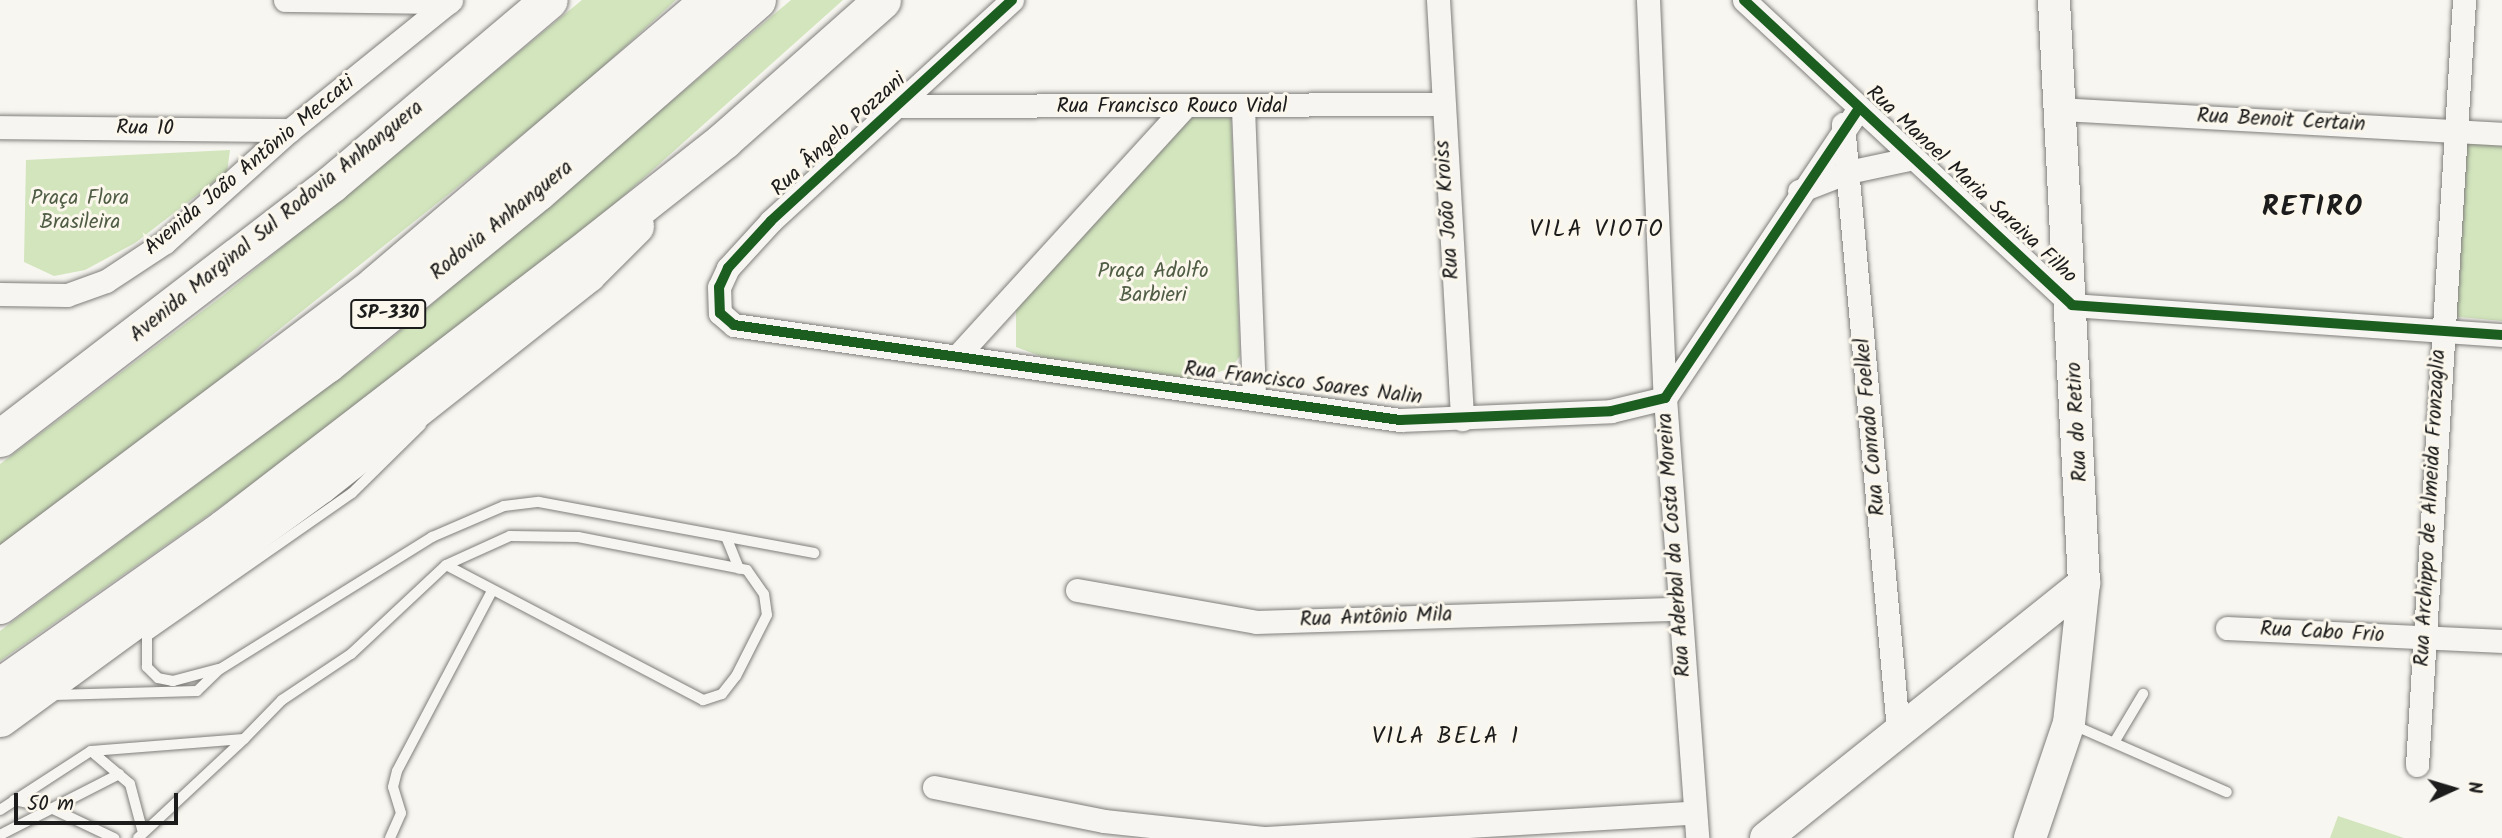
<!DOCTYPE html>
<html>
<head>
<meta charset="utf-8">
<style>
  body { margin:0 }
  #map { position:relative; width:2502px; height:838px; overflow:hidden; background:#f8f6f0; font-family:Kalam,sans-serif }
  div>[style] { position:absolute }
  .green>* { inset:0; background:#d2e5bc }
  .roads { filter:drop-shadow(0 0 2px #7f7e7b) drop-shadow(0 0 2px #7f7e7b) }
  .service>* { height:10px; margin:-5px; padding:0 5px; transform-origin:5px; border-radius:5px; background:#f6f5f1 }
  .minor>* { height:23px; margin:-11.5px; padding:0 11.5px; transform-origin:11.5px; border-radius:11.5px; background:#f6f5f1 }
  .secondary>* { height:32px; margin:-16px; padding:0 16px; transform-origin:16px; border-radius:16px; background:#f6f5f1 }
  .primary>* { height:35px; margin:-17.5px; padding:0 17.5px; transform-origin:17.5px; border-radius:17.5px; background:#f6f5f1 }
  .trunk>* { height:37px; margin:-18.5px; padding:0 18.5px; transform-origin:18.5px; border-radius:18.5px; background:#f6f5f1 }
  .motorway>* { height:38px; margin:-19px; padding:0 19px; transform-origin:19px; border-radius:19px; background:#f6f5f1 }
  .cycleway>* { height:10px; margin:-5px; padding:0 5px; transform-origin:5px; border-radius:5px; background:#1b5e20 }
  span { translate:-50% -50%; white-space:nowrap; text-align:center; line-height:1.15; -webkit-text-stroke:6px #fbf7ec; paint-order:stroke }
  .shield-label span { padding:2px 5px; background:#fbf7ec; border:2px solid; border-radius:5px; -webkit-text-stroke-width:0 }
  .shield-label { font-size:19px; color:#1c1c1c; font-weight:700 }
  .street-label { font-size:21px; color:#1c1c1c }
  .park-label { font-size:21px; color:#505d45 }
  .neighbourhood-label { font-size:23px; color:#1c1c1c; letter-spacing:2px }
  .district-label { font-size:28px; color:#1c1c1c; font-weight:700; letter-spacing:2px }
  .north { position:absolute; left:2418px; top:754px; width:70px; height:70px; -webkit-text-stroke:5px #fbf7ec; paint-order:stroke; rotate:86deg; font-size:19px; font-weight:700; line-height:28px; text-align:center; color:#1c1c1c }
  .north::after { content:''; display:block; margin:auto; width:24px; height:32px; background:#1c1c1c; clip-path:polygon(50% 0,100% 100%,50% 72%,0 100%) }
  .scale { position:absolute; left:14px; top:793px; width:164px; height:32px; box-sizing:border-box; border:4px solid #1c1c1c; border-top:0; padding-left:9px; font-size:21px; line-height:24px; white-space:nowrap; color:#1c1c1c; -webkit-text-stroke:5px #fbf7ec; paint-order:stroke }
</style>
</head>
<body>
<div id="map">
  <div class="green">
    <i style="clip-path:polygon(582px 0,676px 0,570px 97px,266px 340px,181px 418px,0 551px,0 464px,225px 294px)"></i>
    <i style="clip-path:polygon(791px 0,843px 0,609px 209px,253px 484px,0 661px,0 631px,380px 348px)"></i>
    <i style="clip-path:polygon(1187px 112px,1231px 113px,1240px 356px,1231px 368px,1197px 379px,1059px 363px,1016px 347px,1016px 309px)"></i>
    <i style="clip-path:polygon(2464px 137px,2502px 139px,2502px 321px,2449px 316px)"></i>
    <i style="clip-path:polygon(230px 150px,227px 172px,135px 243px,85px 270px,54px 276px,24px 262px,26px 160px)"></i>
    <i style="clip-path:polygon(2338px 816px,2404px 838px,2330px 838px)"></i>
  </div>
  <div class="roads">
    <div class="service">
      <i style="left:727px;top:539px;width:32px;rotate:68deg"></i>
      <i style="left:218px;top:669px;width:47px;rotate:165.1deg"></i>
      <i style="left:173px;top:681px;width:15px;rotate:-169deg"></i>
      <i style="left:158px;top:678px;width:16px;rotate:-135deg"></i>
      <i style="left:147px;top:667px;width:31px;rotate:-90deg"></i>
      <i style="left:147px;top:636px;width:250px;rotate:-34.9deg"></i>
      <i style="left:352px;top:493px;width:97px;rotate:-44.6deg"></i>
      <i style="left:54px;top:695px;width:143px;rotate:-1.6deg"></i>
      <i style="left:197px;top:691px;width:32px;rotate:-44deg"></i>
      <i style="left:220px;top:669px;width:250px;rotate:-31.9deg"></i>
      <i style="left:432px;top:537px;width:78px;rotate:-23.3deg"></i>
      <i style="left:504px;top:506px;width:35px;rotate:-7deg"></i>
      <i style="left:539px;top:502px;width:280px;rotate:10.5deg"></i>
      <i style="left:2071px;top:724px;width:170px;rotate:23.6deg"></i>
      <i style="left:2115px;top:741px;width:55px;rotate:-59.2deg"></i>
      <i style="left:91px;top:751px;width:51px;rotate:40.2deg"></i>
      <i style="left:130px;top:784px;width:47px;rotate:75.1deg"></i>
      <i style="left:14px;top:800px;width:40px;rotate:13deg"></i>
      <i style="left:53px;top:809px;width:68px;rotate:25.4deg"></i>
      <i style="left:0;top:810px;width:108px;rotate:-33deg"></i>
      <i style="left:91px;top:751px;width:153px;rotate:-4.5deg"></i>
      <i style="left:244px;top:739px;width:54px;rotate:-45.7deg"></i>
      <i style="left:282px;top:700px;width:83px;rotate:-33.7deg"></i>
      <i style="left:351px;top:654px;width:130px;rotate:-43.1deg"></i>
      <i style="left:446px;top:565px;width:70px;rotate:-24.4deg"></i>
      <i style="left:510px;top:536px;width:68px;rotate:0.8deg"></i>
      <i style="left:578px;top:537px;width:172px;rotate:11deg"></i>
      <i style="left:747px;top:570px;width:29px;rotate:55deg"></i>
      <i style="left:764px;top:594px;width:21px;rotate:82deg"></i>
      <i style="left:767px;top:615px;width:68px;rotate:116.9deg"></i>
      <i style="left:736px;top:676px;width:23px;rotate:128deg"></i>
      <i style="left:722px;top:694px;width:20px;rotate:162deg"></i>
      <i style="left:703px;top:700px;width:290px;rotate:-152.3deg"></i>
      <i style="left:0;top:835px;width:134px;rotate:-27.1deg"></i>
      <i style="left:138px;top:838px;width:145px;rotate:-43deg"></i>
      <i style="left:390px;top:838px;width:27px;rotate:-66deg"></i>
      <i style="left:401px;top:813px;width:27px;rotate:-107deg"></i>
      <i style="left:393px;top:787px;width:16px;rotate:-76deg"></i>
      <i style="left:397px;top:771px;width:204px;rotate:-62.2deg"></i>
    </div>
    <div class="minor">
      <i style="left:285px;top:0;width:164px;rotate:0.7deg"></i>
      <i style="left:1012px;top:0;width:327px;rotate:137.5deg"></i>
      <i style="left:771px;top:221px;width:64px;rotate:132.5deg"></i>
      <i style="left:728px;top:268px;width:21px;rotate:115deg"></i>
      <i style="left:719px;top:287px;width:26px;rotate:88deg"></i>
      <i style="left:720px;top:313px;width:18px;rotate:41deg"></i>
      <i style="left:734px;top:325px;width:673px;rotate:8.12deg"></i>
      <i style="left:1400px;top:420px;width:211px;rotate:-2.4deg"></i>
      <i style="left:1611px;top:411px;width:56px;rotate:-13.5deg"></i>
      <i style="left:1665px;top:398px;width:349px;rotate:-56.2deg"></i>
      <i style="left:1438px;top:0;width:420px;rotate:86.7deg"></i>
      <i style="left:1648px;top:0;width:398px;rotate:87.6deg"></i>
      <i style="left:1665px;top:398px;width:441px;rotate:85.8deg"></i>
      <i style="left:1744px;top:0;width:448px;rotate:42.9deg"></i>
      <i style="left:2072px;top:305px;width:431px;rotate:4deg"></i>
      <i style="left:903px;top:106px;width:539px;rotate:-0.21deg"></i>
      <i style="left:1243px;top:108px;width:291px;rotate:87.8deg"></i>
      <i style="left:2060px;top:109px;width:443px;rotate:3.2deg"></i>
      <i style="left:1843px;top:124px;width:607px;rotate:84.81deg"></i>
      <i style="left:0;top:127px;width:290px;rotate:0.6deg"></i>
      <i style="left:1799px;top:191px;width:53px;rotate:-21.2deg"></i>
      <i style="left:1848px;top:172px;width:67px;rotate:-12deg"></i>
      <i style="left:0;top:294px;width:67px;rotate:0.9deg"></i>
      <i style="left:67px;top:295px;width:41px;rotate:-19.7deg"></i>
      <i style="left:106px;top:281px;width:71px;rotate:-33.5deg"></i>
      <i style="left:165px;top:242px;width:168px;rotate:-41.9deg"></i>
      <i style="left:290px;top:130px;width:207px;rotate:-38.9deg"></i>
      <i style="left:960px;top:353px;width:332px;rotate:-47.6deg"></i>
      <i style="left:1077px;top:590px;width:182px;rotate:10.1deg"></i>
      <i style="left:1256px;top:622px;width:422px;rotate:-1.8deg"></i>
      <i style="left:2227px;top:628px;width:275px;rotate:2.7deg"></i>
      <i style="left:2417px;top:765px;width:766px;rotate:-86.48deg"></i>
      <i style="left:934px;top:787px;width:173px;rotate:11.3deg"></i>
      <i style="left:1104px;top:821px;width:160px;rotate:6.1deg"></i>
      <i style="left:1265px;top:838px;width:428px;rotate:-3.4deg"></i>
    </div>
    <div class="secondary">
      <i style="left:1766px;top:838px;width:408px;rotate:-38.7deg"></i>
      <i style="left:2030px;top:838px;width:121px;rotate:-71.3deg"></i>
      <i style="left:2069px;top:723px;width:141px;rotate:-83.9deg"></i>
      <i style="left:2084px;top:583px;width:584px;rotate:-92.95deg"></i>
    </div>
    <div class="primary">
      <i style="left:0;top:719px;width:397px;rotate:-36.1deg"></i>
      <i style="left:321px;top:485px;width:340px;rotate:-38.3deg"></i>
      <i style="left:588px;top:274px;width:68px;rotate:-45deg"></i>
    </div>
    <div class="trunk">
      <i style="left:0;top:438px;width:417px;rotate:-37.5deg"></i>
      <i style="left:331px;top:184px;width:285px;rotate:-40.2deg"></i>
      <i style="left:0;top:686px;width:274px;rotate:-35.2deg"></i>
      <i style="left:224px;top:528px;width:444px;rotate:-37.6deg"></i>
      <i style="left:576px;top:257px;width:189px;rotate:-38.3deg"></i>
      <i style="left:724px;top:140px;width:211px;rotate:-41.5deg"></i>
    </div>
    <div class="motorway">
      <i style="left:0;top:569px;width:470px;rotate:-37deg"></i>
      <i style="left:375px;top:286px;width:441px;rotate:-40.4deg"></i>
      <i style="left:0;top:605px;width:406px;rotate:-36.4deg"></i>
      <i style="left:327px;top:364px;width:272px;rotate:-39.2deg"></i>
      <i style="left:538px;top:192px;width:291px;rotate:-41.2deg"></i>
    </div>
  </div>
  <div class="cycleway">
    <i style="left:1012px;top:0;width:327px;rotate:137.5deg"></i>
    <i style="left:771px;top:221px;width:64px;rotate:132.5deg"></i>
    <i style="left:728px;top:268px;width:21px;rotate:115deg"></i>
    <i style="left:719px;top:287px;width:26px;rotate:88deg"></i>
    <i style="left:720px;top:313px;width:18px;rotate:41deg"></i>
    <i style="left:734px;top:325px;width:673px;rotate:8.12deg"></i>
    <i style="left:1400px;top:420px;width:211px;rotate:-2.4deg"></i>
    <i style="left:1611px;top:411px;width:56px;rotate:-13.5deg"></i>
    <i style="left:1665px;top:398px;width:349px;rotate:-56.2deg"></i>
    <i style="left:1744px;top:0;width:448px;rotate:42.9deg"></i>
    <i style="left:2072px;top:305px;width:431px;rotate:4deg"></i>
  </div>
  <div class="shield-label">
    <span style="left:388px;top:314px">SP-330</span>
  </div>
  <div class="street-label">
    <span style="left:1172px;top:107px">Rua Francisco Rouco Vidal</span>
    <span style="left:2281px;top:121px;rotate:3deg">Rua Benoit Certain</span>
    <span style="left:145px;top:129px;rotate:1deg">Rua 10</span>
    <span style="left:839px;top:135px;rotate:-42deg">Rua Ângelo Pozzani</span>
    <span style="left:250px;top:166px;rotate:-40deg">Avenida João Antônio Meccati</span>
    <span style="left:1971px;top:185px;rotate:43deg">Rua Manoel Maria Saraiva Filho</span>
    <span style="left:1448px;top:210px;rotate:-94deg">Rua João Kroiss</span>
    <span style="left:502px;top:221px;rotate:-39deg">Rodovia Anhanguera</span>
    <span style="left:277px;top:222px;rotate:-39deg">Avenida Marginal Sul Rodovia Anhanguera</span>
    <span style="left:1303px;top:384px;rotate:7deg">Rua Francisco Soares Nalin</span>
    <span style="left:2078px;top:422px;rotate:-93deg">Rua do Retiro</span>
    <span style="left:1871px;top:427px;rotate:-95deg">Rua Conrado Foelkel</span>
    <span style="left:2431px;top:508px;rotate:-87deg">Rua Archippo de Almeida Fronzaglia</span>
    <span style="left:1675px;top:545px;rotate:-94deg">Rua Aderbal da Costa Moreira</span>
    <span style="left:1376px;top:618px;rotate:-2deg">Rua Antônio Mila</span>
    <span style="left:2322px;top:633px;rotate:3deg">Rua Cabo Frio</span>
  </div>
  <div class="park-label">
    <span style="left:80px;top:211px">Praça Flora<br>Brasileira</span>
    <span style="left:1153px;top:284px">Praça Adolfo<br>Barbieri</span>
  </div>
  <div class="neighbourhood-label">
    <span style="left:1597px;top:230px">VILA VIOTO</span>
    <span style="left:1446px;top:737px">VILA BELA 1</span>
  </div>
  <div class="district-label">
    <span style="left:2313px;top:208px">RETIRO</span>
  </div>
  <div class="north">N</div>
  <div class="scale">50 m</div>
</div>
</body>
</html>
